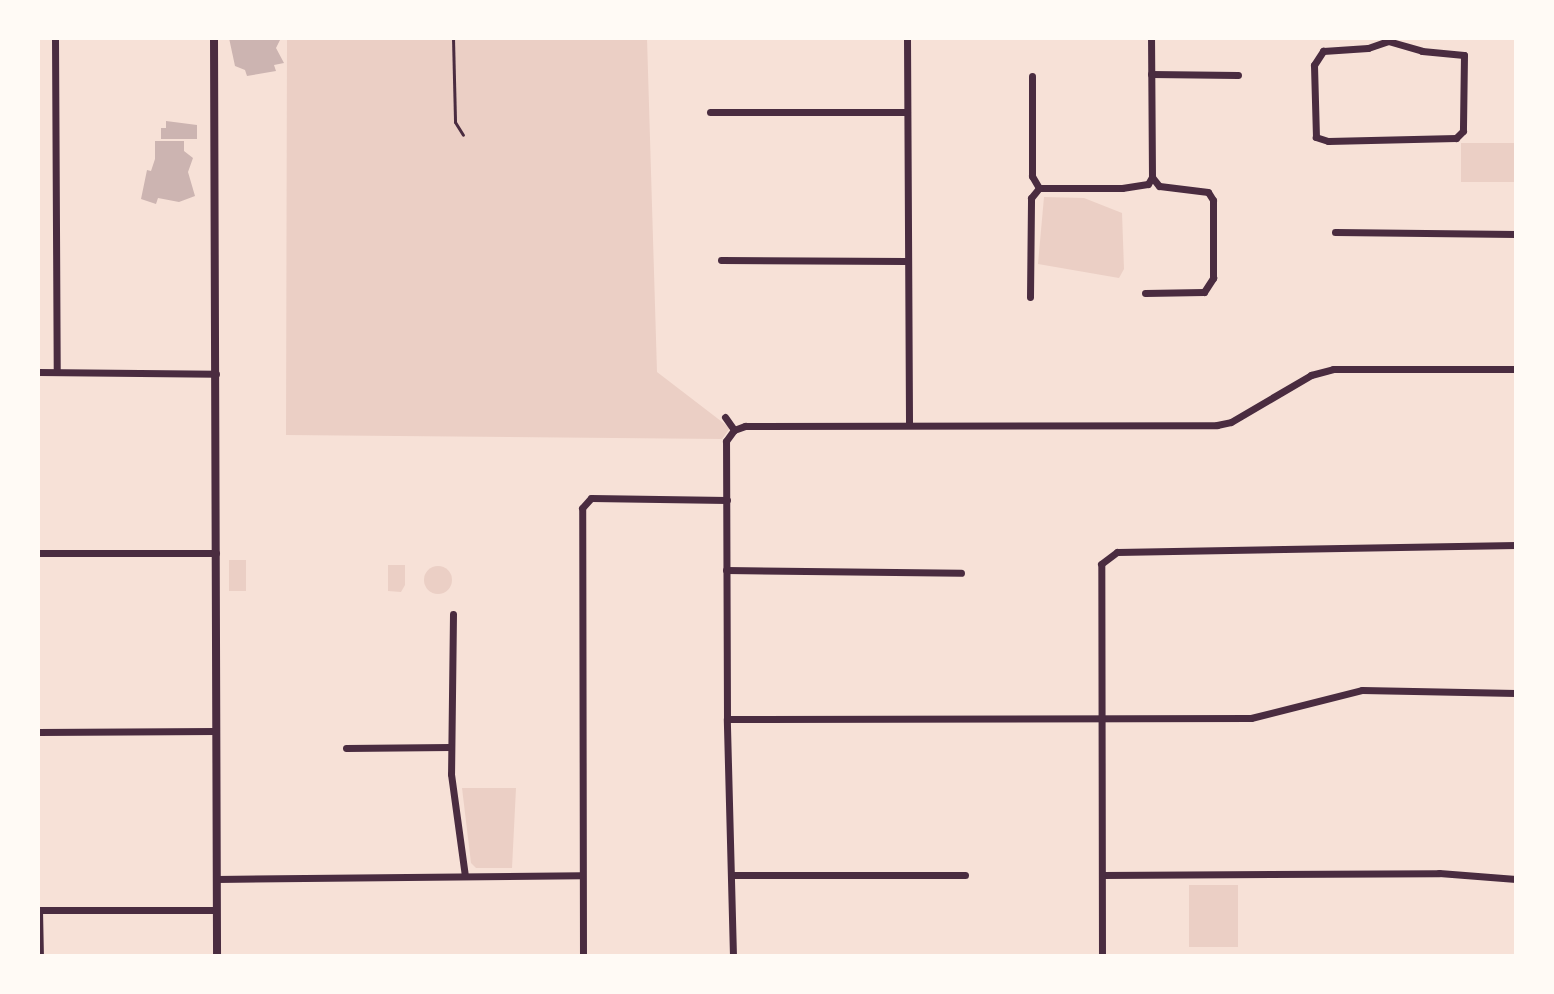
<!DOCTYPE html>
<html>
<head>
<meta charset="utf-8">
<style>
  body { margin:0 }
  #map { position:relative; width:1554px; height:994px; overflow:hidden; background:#f7e1d7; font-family:"Space Grotesk",sans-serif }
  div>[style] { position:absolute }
  .green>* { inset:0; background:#ebcfc5; transform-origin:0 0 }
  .round { border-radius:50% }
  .building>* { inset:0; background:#ccb4b1 }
  .service>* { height:3px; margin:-1.5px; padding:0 1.5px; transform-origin:1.5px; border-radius:1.5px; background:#4a2c40 }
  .minor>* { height:7px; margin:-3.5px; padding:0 3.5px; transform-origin:3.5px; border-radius:3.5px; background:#4a2c40 }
  .tertiary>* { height:8px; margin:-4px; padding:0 4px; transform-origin:4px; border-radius:4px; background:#4a2c40 }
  span { translate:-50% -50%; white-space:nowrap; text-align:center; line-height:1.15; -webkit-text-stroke:6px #fffaf5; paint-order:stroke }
  .frame { position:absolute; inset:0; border:40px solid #fffaf5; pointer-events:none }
</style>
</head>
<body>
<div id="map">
  <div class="green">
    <i style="clip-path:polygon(287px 38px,647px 38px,657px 372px,730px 428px,722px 439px,286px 435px)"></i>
    <i style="left:1516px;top:143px;width:39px;height:55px;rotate:90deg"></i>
    <i style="clip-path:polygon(1044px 197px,1084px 198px,1122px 213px,1124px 269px,1119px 278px,1038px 264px)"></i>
    <i style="left:229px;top:560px;width:17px;height:31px"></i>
    <i style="clip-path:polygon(388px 565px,405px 565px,405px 585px,401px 592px,388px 591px)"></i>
    <i class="round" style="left:424px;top:566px;width:28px;height:28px"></i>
    <i style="clip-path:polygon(462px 788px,516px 788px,512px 868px,476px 868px,471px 863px)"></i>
    <i style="left:1189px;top:885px;width:49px;height:62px"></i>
  </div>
  <div class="building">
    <i style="clip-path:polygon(229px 38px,281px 38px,276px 48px,284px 63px,274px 65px,276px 71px,247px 76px,245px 70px,235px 66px)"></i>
    <i style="clip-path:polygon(166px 121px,197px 125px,197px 139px,161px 139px,161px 128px,166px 128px)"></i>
    <i style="clip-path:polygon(155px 141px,184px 141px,184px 151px,193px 158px,188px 172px,195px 196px,179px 202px,158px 198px,156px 204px,141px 199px,147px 170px,151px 171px,155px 159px)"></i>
  </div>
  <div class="service">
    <i style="left:453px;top:38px;width:84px;rotate:88.6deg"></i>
    <i style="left:455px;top:122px;width:15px;rotate:58deg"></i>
  </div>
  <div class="minor">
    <i style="left:55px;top:38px;width:334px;rotate:89.7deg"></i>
    <i style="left:907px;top:38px;width:386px;rotate:89.7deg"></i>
    <i style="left:1388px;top:41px;width:35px;rotate:16deg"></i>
    <i style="left:1422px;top:51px;width:42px;rotate:5.4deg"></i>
    <i style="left:1464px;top:55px;width:76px;rotate:90.8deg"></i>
    <i style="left:1463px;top:131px;width:10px;rotate:135deg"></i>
    <i style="left:1456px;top:138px;width:128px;rotate:178.7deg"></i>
    <i style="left:1328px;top:141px;width:13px;rotate:-162deg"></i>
    <i style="left:1316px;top:137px;width:72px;rotate:-91.6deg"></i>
    <i style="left:1314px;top:65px;width:17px;rotate:-57deg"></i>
    <i style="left:1323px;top:51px;width:45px;rotate:-3.8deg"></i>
    <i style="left:1368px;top:48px;width:21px;rotate:-19deg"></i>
    <i style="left:1151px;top:74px;width:87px;rotate:0.7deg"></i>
    <i style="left:710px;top:112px;width:197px"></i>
    <i style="left:1039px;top:188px;width:83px"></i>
    <i style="left:1122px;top:188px;width:26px;rotate:-9deg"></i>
    <i style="left:1148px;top:184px;width:8px;rotate:-60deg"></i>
    <i style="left:1152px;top:177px;width:139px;rotate:-90.4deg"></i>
    <i style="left:1335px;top:232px;width:181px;rotate:0.6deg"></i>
    <i style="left:721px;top:260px;width:185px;rotate:0.3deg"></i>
    <i style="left:1145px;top:293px;width:59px;rotate:-1deg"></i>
    <i style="left:1204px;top:292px;width:17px;rotate:-57deg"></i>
    <i style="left:1213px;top:278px;width:78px;rotate:-90deg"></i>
    <i style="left:1213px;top:200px;width:9px;rotate:-122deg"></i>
    <i style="left:1208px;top:192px;width:49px;rotate:-173deg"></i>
    <i style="left:1159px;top:186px;width:11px;rotate:-128deg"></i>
    <i style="left:1030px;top:297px;width:99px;rotate:-89.4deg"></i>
    <i style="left:1031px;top:198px;width:13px;rotate:-51deg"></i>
    <i style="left:1039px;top:188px;width:14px;rotate:-120deg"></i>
    <i style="left:1032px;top:176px;width:100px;rotate:-90deg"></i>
    <i style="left:38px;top:372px;width:178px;rotate:0.6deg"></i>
    <i style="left:725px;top:417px;width:16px;rotate:55deg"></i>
    <i style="left:38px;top:553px;width:178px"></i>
    <i style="left:726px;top:570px;width:235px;rotate:0.7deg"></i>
    <i style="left:453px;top:614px;width:160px;rotate:90.7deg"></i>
    <i style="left:451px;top:774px;width:103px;rotate:82.2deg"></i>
    <i style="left:727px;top:719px;width:524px;rotate:-0.11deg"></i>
    <i style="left:1251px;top:718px;width:114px;rotate:-14.2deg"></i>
    <i style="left:1362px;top:690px;width:154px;rotate:1.1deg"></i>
    <i style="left:38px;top:732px;width:178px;rotate:-0.3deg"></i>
    <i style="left:346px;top:748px;width:104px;rotate:-0.6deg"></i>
    <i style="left:733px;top:875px;width:232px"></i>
    <i style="left:1102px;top:875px;width:337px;rotate:-0.3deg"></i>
    <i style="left:1439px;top:873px;width:77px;rotate:4.5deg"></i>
    <i style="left:216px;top:879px;width:365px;rotate:-0.6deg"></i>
    <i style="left:38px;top:910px;width:178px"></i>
    <i style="left:39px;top:910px;width:46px;rotate:88.8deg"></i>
    <i style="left:583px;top:956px;width:448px;rotate:-90.1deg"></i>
    <i style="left:582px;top:508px;width:13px;rotate:-48deg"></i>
    <i style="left:591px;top:498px;width:136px;rotate:0.8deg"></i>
    <i style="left:733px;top:956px;width:237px;rotate:-91.5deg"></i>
    <i style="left:727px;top:719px;width:278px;rotate:-90.2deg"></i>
    <i style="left:726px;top:441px;width:14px;rotate:-54deg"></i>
    <i style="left:734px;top:430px;width:12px;rotate:-20deg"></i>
    <i style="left:745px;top:426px;width:472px;rotate:-0.1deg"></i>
    <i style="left:1217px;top:425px;width:14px;rotate:-12deg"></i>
    <i style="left:1231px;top:422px;width:93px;rotate:-30.4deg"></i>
    <i style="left:1311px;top:375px;width:23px;rotate:-15deg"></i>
    <i style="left:1333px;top:369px;width:183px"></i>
    <i style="left:1102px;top:956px;width:392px;rotate:-90.1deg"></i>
    <i style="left:1101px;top:564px;width:20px;rotate:-37deg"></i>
    <i style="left:1117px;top:552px;width:399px;rotate:-1deg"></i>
  </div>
  <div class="tertiary">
    <i style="left:214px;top:38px;width:918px;rotate:89.81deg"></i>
  </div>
  <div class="frame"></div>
</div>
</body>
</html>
